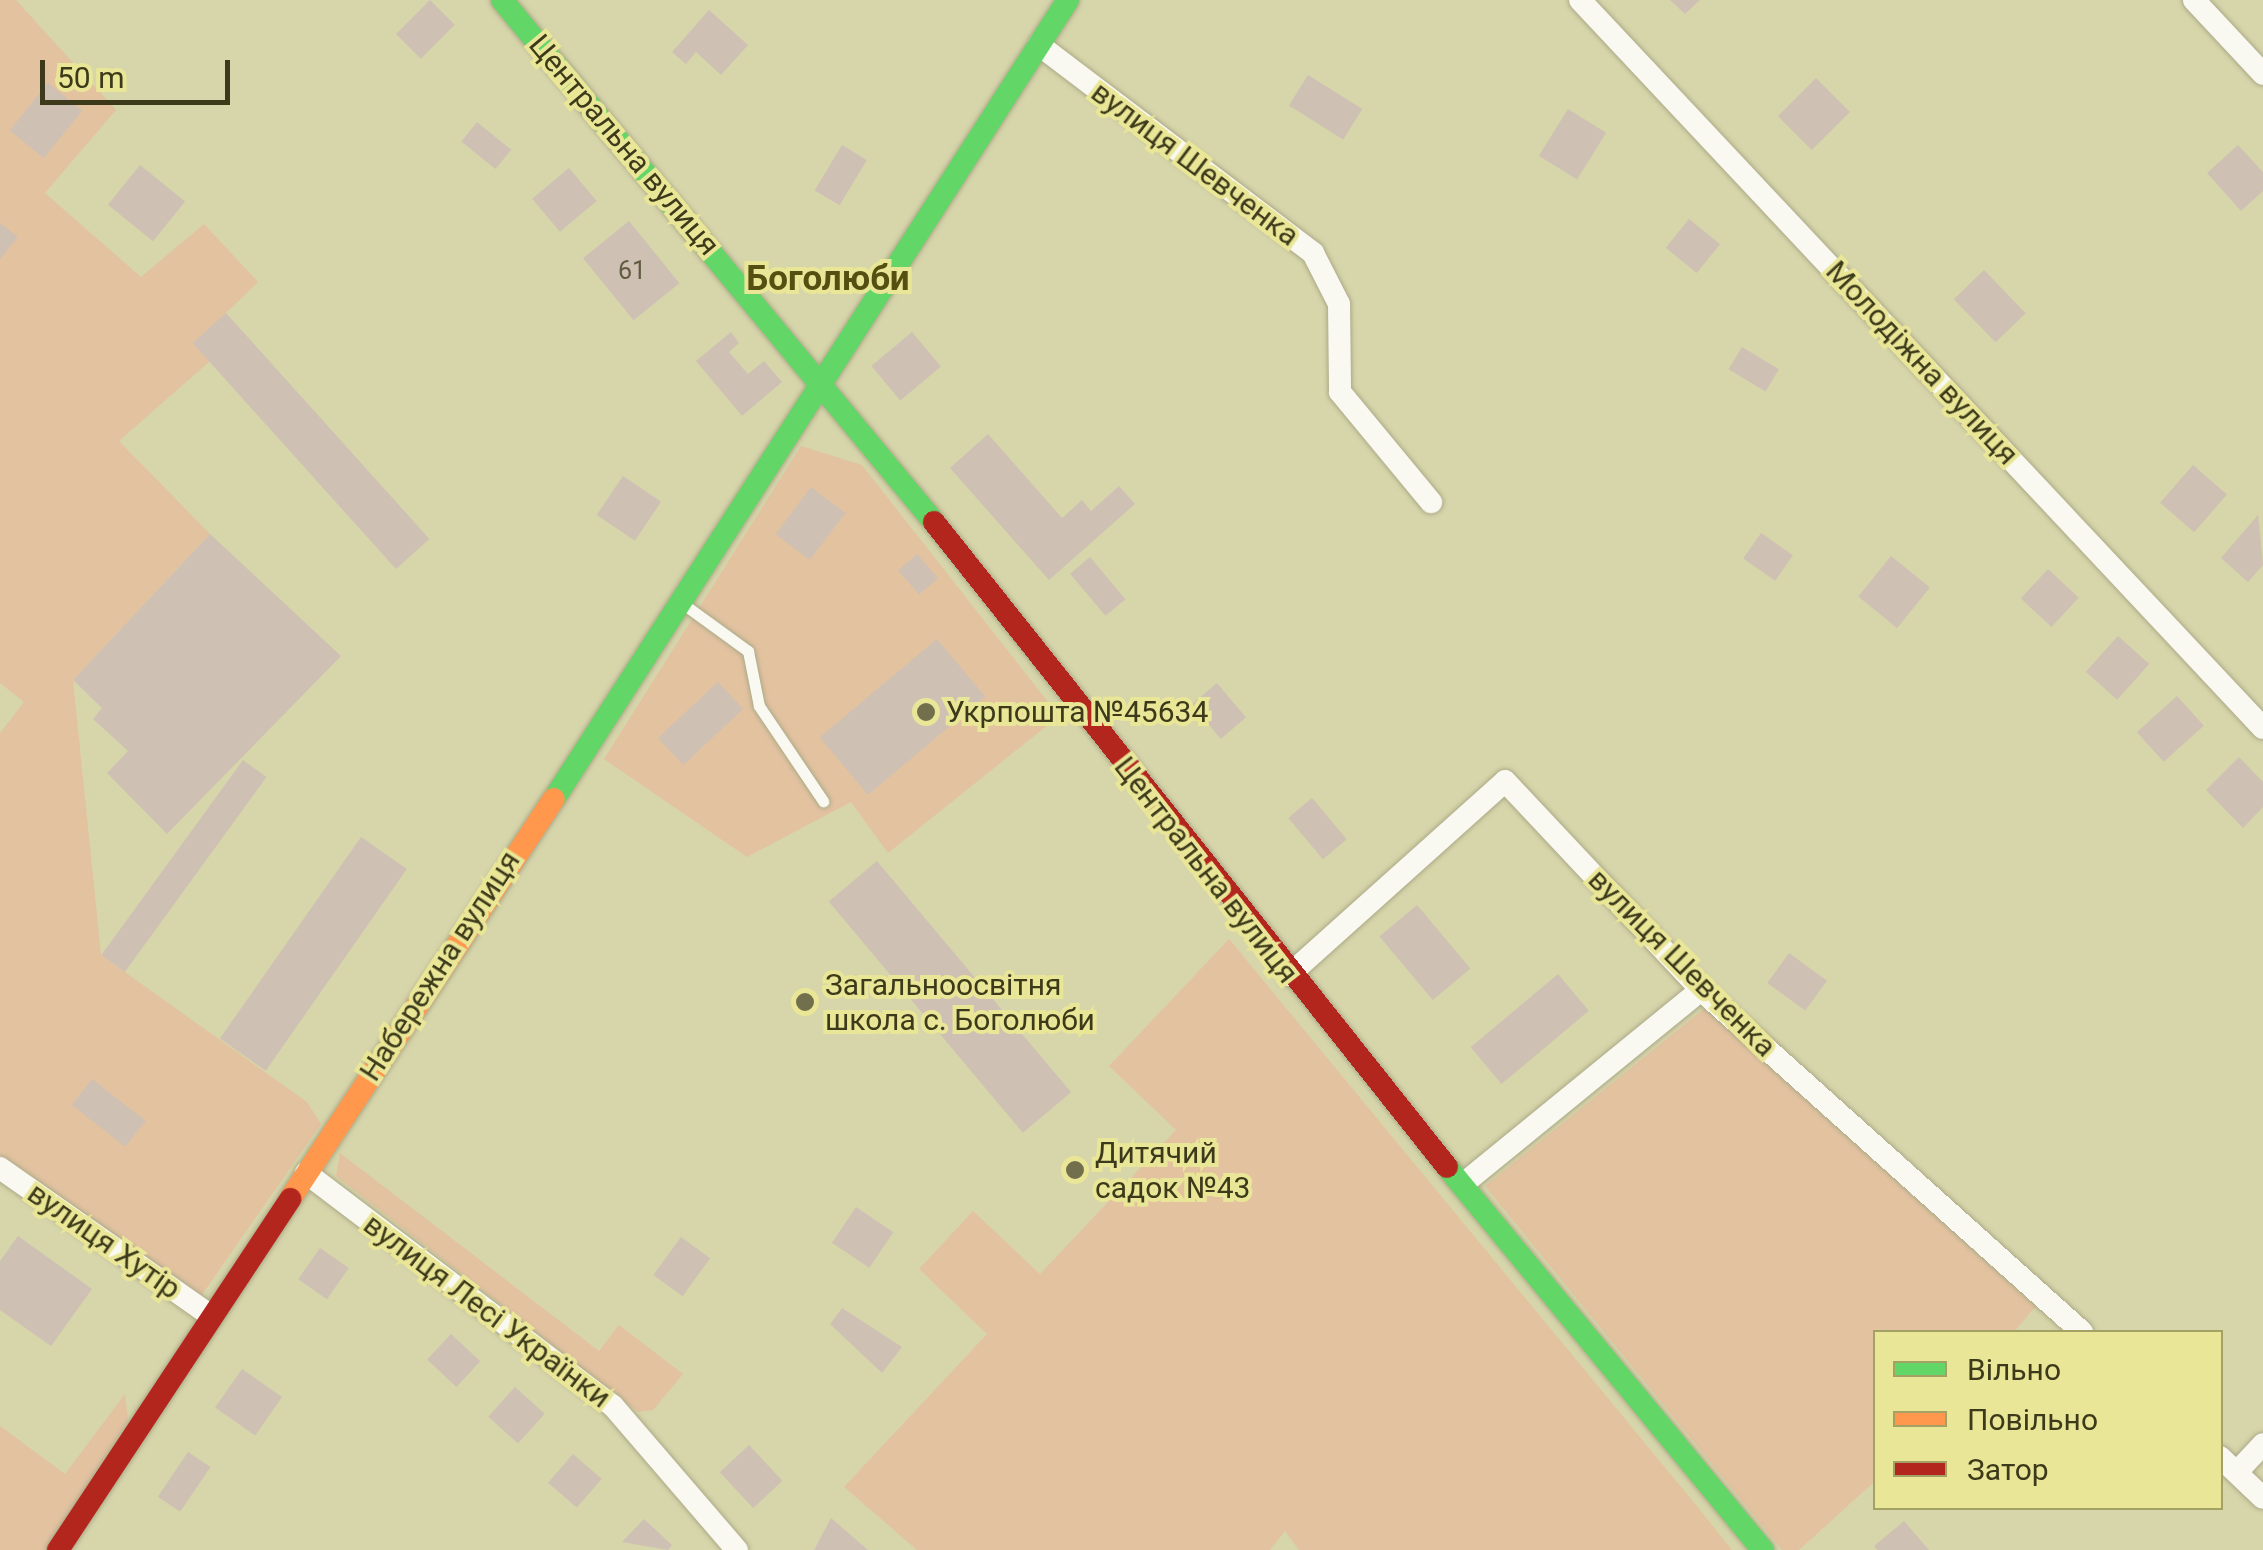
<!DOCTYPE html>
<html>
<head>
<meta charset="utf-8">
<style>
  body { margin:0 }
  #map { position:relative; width:2263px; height:1550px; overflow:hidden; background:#d7d5aa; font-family:Roboto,sans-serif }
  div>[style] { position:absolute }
  .green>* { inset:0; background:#e3c2a0 }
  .building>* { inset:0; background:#cfc0b4; transform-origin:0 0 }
  .roads { filter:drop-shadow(0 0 2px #acaa88) drop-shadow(0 0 2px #acaa88) }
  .lane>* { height:11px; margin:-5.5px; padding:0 5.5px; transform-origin:5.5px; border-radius:5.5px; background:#f9f9f2 }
  .street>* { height:22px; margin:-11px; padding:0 11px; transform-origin:11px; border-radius:11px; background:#f9f9f2 }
  .fast>* { height:22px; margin:-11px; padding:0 11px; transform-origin:11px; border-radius:11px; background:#63d668 }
  .slow>* { height:22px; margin:-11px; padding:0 11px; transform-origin:11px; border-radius:11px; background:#ff974d }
  .jam>* { height:22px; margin:-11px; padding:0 11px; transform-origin:11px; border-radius:11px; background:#b3261e }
  .dots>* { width:28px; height:28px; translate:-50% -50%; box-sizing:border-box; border:5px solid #eae697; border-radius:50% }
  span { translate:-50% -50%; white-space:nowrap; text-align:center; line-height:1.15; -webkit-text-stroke:8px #eae697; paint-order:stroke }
  .number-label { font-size:25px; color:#615c40 }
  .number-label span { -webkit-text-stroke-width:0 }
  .street-label { font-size:30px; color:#3c3a1a }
  .poi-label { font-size:30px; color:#3c3a1a }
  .left { translate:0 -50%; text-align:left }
  .quarter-label { font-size:35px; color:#545012; font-weight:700 }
  .legend { position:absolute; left:1873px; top:1330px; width:350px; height:180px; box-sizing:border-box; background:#eae697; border:2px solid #a4a165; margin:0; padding:12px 18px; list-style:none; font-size:30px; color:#3c3a1a }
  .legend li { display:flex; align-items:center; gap:20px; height:50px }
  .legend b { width:50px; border:2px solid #a4a165 }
  .scale { position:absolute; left:40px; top:60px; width:190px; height:45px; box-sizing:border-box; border:5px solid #3c3a1a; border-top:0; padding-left:12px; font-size:30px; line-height:35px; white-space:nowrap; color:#3c3a1a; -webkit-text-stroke:8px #eae697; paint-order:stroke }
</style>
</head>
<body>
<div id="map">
  <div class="green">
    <i style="clip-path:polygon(0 0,16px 0,116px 110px,45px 193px,141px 277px,204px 224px,258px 282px,226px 313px,210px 361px,119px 441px,210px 534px,73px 680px,101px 955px,307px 1102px,321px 1124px,201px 1296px,0 1156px,0 733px,24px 702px,0 683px)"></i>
    <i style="clip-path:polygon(801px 446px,862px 465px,1059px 716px,888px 853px,851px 802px,747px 857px,604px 759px)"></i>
    <i style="clip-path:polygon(1229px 939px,1691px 1499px,1732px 1550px,1299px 1550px,1285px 1531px,1270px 1550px,917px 1550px,844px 1487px,987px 1334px,919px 1269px,973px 1211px,1040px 1274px,1176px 1130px,1109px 1066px)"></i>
    <i style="clip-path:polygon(1705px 1008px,2036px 1306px,2014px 1332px,1876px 1332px,1875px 1481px,1799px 1550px,1782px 1550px,1485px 1186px)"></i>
    <i style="clip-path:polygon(340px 1153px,599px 1351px,619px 1325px,683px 1374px,653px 1410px,638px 1412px,336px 1176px)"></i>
    <i style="clip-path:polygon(125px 1394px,128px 1420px,46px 1550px,0 1550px,0 1426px,65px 1474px)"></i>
  </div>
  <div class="building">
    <i style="left:430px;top:0;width:35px;height:48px;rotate:45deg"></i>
    <i style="clip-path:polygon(1670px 0,1700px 0,1685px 14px)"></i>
    <i style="clip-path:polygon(709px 10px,748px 45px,721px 75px,696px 52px,686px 64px,672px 52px)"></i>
    <i style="left:1308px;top:75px;width:64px;height:36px;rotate:32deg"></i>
    <i style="left:1816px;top:78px;width:48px;height:54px;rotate:45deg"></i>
    <i style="left:48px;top:83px;width:44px;height:61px;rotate:39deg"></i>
    <i style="left:1568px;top:109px;width:45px;height:55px;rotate:32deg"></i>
    <i style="left:477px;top:122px;width:44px;height:25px;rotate:39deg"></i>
    <i style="left:842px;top:145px;width:29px;height:53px;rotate:31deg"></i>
    <i style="clip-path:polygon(2238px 145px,2263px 172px,2263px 191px,2241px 211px,2207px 173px)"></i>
    <i style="left:140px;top:165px;width:58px;height:51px;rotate:39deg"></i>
    <i style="left:569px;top:168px;width:43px;height:48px;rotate:50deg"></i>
    <i style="left:1689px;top:219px;width:40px;height:37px;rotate:39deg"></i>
    <i style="left:629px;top:221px;width:80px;height:59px;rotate:51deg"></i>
    <i style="clip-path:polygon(0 223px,18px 237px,0 259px)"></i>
    <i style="left:1984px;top:270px;width:60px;height:42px;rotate:46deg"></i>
    <i style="left:226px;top:313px;width:304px;height:45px;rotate:48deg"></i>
    <i style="clip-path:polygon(731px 332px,739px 343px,729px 352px,748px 374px,764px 361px,782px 382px,742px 416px,696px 361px)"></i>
    <i style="left:912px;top:332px;width:45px;height:53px;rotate:50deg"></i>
    <i style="left:1742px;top:347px;width:43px;height:26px;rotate:31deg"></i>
    <i style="clip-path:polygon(988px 434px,1062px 518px,1082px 500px,1091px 511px,1119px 486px,1135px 504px,1049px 580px,950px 468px)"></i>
    <i style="left:2193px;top:465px;width:45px;height:50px;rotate:41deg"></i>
    <i style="left:623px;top:476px;width:46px;height:47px;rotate:34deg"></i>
    <i style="left:811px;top:487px;width:43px;height:59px;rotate:37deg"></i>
    <i style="clip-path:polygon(2258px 515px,2263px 565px,2248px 582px,2221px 558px)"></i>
    <i style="left:1761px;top:533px;width:39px;height:31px;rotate:35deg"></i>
    <i style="clip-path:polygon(210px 534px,341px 656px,167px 834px,107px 773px,128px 751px,93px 719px,102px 708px,73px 680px)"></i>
    <i style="left:917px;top:554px;width:32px;height:25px;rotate:49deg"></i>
    <i style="left:1891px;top:556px;width:50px;height:52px;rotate:39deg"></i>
    <i style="left:1090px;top:557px;width:55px;height:26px;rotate:50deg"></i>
    <i style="left:2048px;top:569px;width:42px;height:40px;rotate:43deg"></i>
    <i style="left:2118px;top:636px;width:42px;height:48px;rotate:42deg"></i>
    <i style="left:937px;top:639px;width:75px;height:153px;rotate:50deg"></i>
    <i style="left:718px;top:682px;width:37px;height:82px;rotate:47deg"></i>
    <i style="left:1217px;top:683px;width:45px;height:33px;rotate:50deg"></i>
    <i style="left:2177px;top:696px;width:40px;height:54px;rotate:48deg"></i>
    <i style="clip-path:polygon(2239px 757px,2263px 782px,2263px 807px,2243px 828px,2206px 790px)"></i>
    <i style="left:243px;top:760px;width:29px;height:241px;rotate:36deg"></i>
    <i style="left:1312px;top:798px;width:54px;height:31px;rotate:50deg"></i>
    <i style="left:361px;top:837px;width:56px;height:246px;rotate:35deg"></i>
    <i style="left:877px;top:861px;width:302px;height:63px;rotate:50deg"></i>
    <i style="left:1417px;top:905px;width:83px;height:49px;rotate:50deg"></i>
    <i style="left:1789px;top:953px;width:47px;height:37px;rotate:36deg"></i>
    <i style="left:1558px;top:974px;width:48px;height:114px;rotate:50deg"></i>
    <i style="left:92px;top:1079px;width:68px;height:33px;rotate:38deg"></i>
    <i style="left:856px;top:1207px;width:45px;height:43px;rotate:34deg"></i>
    <i style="clip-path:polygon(18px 1236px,92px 1289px,51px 1346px,0 1310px,0 1261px)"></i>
    <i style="left:681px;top:1237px;width:36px;height:47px;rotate:36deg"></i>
    <i style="left:320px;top:1248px;width:35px;height:38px;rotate:35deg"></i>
    <i style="clip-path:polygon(842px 1308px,902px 1347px,882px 1373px,830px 1324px)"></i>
    <i style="left:451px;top:1334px;width:40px;height:35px;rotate:43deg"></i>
    <i style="left:242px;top:1369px;width:49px;height:47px;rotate:35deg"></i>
    <i style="left:515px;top:1387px;width:40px;height:40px;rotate:42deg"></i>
    <i style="left:749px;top:1445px;width:49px;height:40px;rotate:47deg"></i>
    <i style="left:188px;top:1452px;width:27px;height:54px;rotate:34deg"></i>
    <i style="left:573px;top:1454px;width:38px;height:38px;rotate:41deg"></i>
    <i style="clip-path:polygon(831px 1518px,868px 1550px,814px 1550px)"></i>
    <i style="clip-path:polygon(644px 1519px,672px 1545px,668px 1550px,622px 1542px)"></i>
    <i style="clip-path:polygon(1904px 1521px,1929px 1550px,1877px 1550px,1874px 1546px)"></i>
  </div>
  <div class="roads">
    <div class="lane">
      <i style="left:686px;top:606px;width:77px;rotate:36deg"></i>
      <i style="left:748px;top:651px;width:56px;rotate:78.7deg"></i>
      <i style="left:759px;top:706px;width:115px;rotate:56deg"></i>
    </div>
    <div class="street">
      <i style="left:1580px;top:0;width:998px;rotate:46.83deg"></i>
      <i style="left:2194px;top:0;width:101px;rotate:47deg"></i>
      <i style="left:1039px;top:45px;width:344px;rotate:37.2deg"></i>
      <i style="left:1313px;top:253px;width:57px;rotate:63deg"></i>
      <i style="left:1339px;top:304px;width:88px;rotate:89.3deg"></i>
      <i style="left:1340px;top:392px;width:143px;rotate:50.4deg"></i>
      <i style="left:1289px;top:975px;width:290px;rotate:-41.9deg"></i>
      <i style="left:1505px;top:781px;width:287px;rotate:46.8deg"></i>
      <i style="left:1701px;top:990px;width:512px;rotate:41.91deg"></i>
      <i style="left:0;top:1168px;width:253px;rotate:35deg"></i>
      <i style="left:306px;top:1173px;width:385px;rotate:37.2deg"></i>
      <i style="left:613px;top:1406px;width:190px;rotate:49.3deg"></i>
      <i style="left:1463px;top:1184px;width:307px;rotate:-39.2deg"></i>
      <i style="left:2220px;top:1457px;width:59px;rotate:43.6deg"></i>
      <i style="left:2237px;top:1472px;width:38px;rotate:-47deg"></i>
    </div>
    <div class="fast">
      <i style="left:502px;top:0;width:678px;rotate:50.39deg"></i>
      <i style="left:554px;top:799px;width:950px;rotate:-57.25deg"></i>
      <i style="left:1447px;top:1167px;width:497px;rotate:50.5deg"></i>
    </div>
    <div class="slow">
      <i style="left:290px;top:1199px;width:479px;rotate:-56.6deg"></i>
    </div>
    <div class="jam">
      <i style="left:934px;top:522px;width:824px;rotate:51.5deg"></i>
      <i style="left:58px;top:1550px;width:421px;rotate:-56.5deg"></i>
    </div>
  </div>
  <div class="dots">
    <i style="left:926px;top:712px;background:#72704c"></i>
    <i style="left:805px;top:1002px;background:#72704c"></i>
    <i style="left:1075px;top:1170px;background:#72704c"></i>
  </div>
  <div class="number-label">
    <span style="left:632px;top:271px">61</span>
  </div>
  <div class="street-label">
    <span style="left:624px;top:145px;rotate:50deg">Центральна вулиця</span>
    <span style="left:1195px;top:164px;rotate:37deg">вулиця Шевченка</span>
    <span style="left:1922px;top:363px;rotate:47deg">Молодіжна вулиця</span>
    <span style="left:1206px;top:870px;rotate:52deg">Центральна вулиця</span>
    <span style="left:1682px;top:963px;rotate:45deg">вулиця Шевченка</span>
    <span style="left:440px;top:966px;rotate:-57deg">Набережна вулиця</span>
    <span style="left:104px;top:1241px;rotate:35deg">вулиця Хутір</span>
    <span style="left:487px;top:1311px;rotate:37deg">вулиця Лесі Українки</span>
  </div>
  <div class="poi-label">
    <span class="left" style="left:946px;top:712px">Укрпошта №45634</span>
    <span class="left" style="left:825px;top:1002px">Загальноосвітня<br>школа с. Боголюби</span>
    <span class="left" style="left:1095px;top:1170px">Дитячий<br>садок №43</span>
  </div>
  <div class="quarter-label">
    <span style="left:828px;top:279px">Боголюби</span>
  </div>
  <ul class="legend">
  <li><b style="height:12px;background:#63d668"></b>Вільно</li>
  <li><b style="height:12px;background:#ff974d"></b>Повільно</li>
  <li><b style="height:12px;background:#b3261e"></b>Затор</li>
  </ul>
  <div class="scale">50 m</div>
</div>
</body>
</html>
